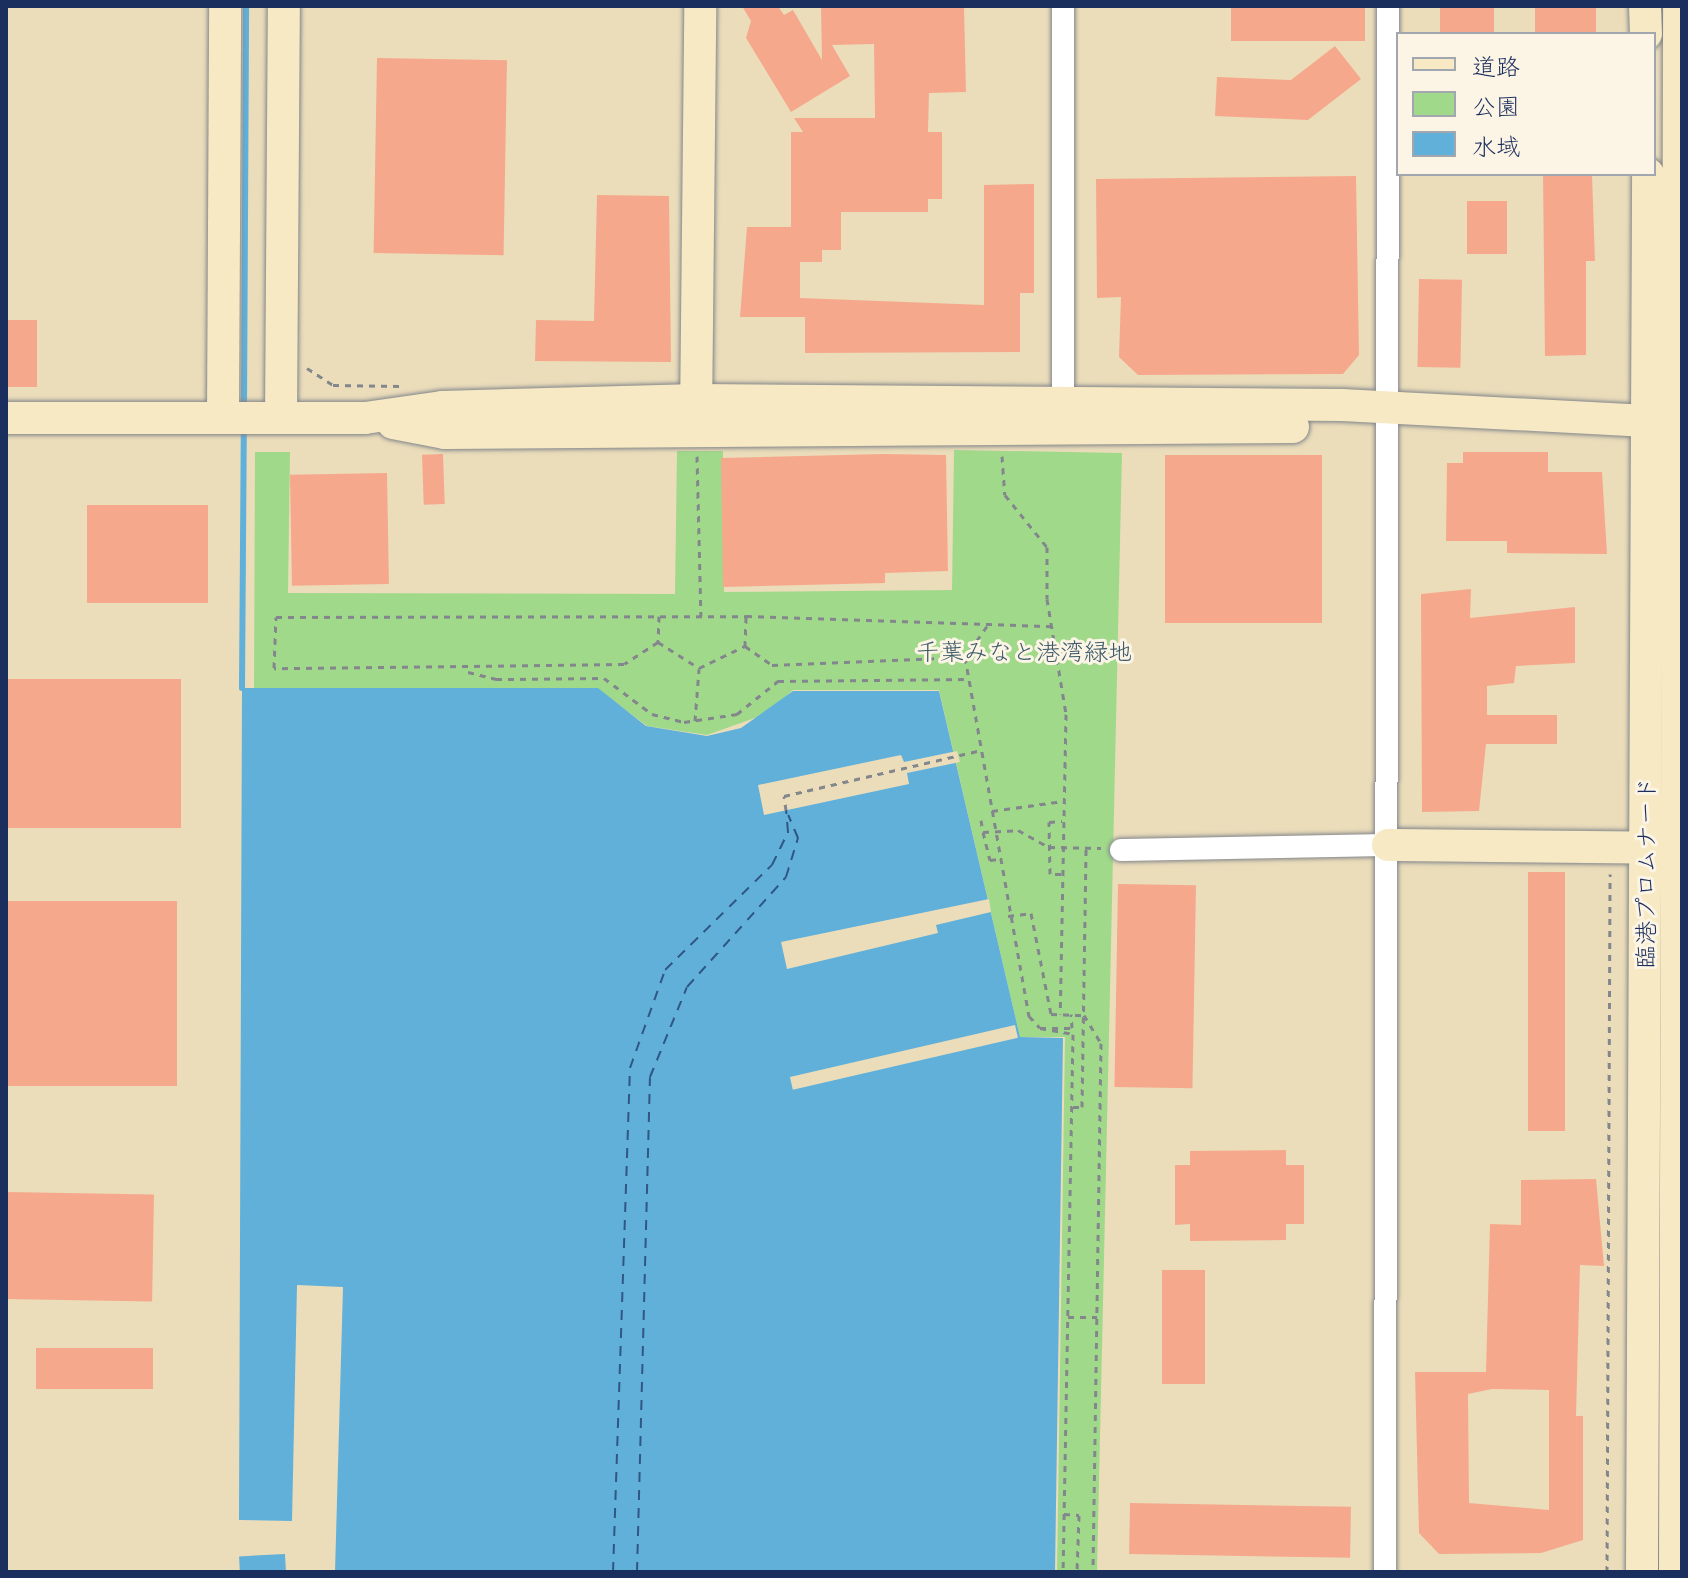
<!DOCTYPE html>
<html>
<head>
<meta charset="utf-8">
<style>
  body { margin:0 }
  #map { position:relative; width:1688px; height:1578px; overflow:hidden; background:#ebddba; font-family:Mali,"Klee One",sans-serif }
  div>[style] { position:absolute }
  .green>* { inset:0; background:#a1d98b }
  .water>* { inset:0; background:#60b0da; transform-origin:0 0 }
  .pier>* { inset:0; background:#ebddba; transform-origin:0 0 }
  .stream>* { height:6px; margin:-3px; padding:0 3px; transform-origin:3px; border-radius:3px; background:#60b0da }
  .ferry>* { height:2px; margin-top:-1px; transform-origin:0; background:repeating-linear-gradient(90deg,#305683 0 10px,transparent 0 18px) }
  .building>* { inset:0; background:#f6a88c; transform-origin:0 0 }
  .path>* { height:3px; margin-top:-1.5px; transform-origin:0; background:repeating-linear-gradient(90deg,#83868c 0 6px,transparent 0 12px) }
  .roads { filter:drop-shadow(0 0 2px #83868c) drop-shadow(0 0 2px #83868c) }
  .street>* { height:22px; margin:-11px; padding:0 11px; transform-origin:11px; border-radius:11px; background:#fff }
  .secondary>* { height:32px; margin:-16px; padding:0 16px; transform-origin:16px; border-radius:16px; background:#f7e9c3 }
  .path-bridge>* { height:3px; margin-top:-1.5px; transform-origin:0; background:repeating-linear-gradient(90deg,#83868c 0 6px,transparent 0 12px) }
  span { translate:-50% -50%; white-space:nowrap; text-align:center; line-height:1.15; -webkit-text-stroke:6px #fcf5e5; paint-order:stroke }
  .park-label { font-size:24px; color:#3c5a69 }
  .street-label { font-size:24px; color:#1b2f5e }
  .frame { position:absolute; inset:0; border:8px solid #1b2f5e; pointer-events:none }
  .legend { position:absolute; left:1396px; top:32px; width:260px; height:144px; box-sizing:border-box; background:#fcf5e5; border:2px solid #a2a6af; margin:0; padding:10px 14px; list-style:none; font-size:24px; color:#1b2f5e }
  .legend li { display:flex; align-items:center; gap:16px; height:40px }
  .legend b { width:40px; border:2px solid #a2a6af }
</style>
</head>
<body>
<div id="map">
  <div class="green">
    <i style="clip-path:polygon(954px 450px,1122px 453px,1097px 1572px,1057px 1572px,1065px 1037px,1020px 1037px,939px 690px,793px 690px,766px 714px,707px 735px,647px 726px,598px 689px,254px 688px,255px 452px,290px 452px,288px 593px,675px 594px,677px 451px,723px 451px,724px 592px,952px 590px)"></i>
  </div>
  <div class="water">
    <i style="clip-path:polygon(242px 688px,598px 688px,646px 726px,707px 736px,741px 728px,793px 691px,939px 691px,1020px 1037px,1063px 1038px,1055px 1572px,335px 1572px,343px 1287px,297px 1285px,292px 1521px,239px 1520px)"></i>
    <i style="left:285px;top:1554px;width:18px;height:46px;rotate:87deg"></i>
  </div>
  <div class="pier">
    <i style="clip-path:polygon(957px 751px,960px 762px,907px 773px,909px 784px,764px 815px,758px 785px,901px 755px,904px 762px)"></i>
    <i style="clip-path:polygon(989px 899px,991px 912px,936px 925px,938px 933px,787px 969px,781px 942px)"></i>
    <i style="left:1015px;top:1025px;width:13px;height:231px;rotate:77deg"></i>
  </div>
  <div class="stream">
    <i style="left:244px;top:410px;width:404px;rotate:-89.7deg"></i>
    <i style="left:242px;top:688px;width:258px;rotate:-89.6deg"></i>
  </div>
  <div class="ferry">
    <i style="left:613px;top:1572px;width:504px;rotate:-88.07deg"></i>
    <i style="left:630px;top:1068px;width:104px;rotate:-70.3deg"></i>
    <i style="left:665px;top:970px;width:150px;rotate:-44.5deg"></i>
    <i style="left:772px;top:865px;width:37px;rotate:-64deg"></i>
    <i style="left:788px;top:832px;width:22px;rotate:-95deg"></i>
    <i style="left:637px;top:1572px;width:495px;rotate:-88.5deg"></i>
    <i style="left:650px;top:1077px;width:97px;rotate:-67.7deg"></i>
    <i style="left:687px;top:987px;width:148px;rotate:-48deg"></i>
    <i style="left:786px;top:877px;width:41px;rotate:-72.9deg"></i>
    <i style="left:798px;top:838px;width:25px;rotate:-113deg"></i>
  </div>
  <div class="building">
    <i style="clip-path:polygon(742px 6px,778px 6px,784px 15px,793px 10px,822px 60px,821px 7px,964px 6px,966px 92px,929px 93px,928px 132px,942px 132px,942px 199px,928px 199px,928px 212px,841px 212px,841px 250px,822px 250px,822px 262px,800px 262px,800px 298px,984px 305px,984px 185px,1034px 184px,1034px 293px,1020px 293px,1020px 352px,805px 353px,805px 317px,740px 317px,747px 227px,791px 227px,791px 132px,803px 132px,794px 118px,875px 118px,874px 44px,832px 45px,850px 76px,791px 112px,746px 38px,751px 21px)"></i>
    <i style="left:1231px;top:6px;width:134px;height:35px"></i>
    <i style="left:1440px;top:6px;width:54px;height:28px"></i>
    <i style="left:1535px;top:6px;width:61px;height:28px"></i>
    <i style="clip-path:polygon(1335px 46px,1361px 79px,1308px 120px,1215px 116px,1217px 77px,1291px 80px)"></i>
    <i style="left:377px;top:58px;width:130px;height:195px;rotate:1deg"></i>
    <i style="clip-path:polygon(1543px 174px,1592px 174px,1595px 261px,1586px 261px,1586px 355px,1545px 356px)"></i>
    <i style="clip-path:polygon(1356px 176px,1359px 355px,1343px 374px,1138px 375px,1119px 357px,1121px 297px,1097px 298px,1096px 179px)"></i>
    <i style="clip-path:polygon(597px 195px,669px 196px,671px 362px,535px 361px,536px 320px,594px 321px)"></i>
    <i style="left:1467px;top:201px;width:40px;height:53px"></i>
    <i style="left:1419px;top:279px;width:43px;height:88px;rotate:1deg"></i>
    <i style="left:6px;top:320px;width:31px;height:67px"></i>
    <i style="clip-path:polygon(1463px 452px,1548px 452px,1548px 472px,1602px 472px,1607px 554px,1507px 553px,1507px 541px,1446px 541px,1447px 463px,1463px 463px)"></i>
    <i style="left:443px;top:454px;width:50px;height:21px;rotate:88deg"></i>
    <i style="clip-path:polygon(882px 454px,946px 455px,948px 571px,885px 573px,885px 583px,723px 587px,721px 458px)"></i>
    <i style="left:1165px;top:455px;width:157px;height:168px"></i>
    <i style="left:387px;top:473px;width:111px;height:97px;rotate:89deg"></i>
    <i style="left:87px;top:505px;width:121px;height:98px"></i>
    <i style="clip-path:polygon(1471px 589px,1470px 618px,1575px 607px,1575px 663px,1516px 666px,1514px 683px,1487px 686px,1487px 715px,1557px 715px,1557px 744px,1486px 744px,1479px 811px,1422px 812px,1421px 594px)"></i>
    <i style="left:6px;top:679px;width:175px;height:149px"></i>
    <i style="left:1528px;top:872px;width:37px;height:259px"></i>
    <i style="left:1118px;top:884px;width:78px;height:203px;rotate:1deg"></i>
    <i style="left:6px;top:901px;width:171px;height:185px"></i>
    <i style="clip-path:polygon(1286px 1150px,1286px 1165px,1304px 1165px,1304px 1224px,1286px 1224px,1286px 1240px,1190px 1241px,1190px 1224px,1175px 1225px,1175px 1165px,1190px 1165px,1190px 1151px)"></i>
    <i style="clip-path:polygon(evenodd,1596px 1179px,1604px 1266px,1580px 1265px,1576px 1416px,1583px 1416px,1583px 1540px,1541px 1553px,1439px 1554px,1419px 1533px,1415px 1372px,1486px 1372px,1490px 1224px,1521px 1225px,1521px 1180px,1596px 1179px,1492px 1389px,1549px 1390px,1549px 1510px,1469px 1503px,1468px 1394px,1492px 1389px)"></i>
    <i style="left:6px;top:1192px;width:148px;height:107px;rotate:1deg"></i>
    <i style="left:1162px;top:1270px;width:43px;height:114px"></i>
    <i style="left:36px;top:1348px;width:117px;height:41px"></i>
    <i style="left:1130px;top:1503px;width:221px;height:51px;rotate:1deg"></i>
  </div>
  <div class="path">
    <i style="left:307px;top:368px;width:31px;rotate:33deg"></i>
    <i style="left:333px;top:385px;width:67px;rotate:0.9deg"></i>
    <i style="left:697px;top:456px;width:160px;rotate:88.6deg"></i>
    <i style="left:1002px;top:456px;width:39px;rotate:86deg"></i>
    <i style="left:1005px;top:495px;width:67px;rotate:51.1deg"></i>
    <i style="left:1047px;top:547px;width:52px;rotate:90deg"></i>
    <i style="left:1047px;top:599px;width:117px;rotate:80.6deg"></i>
    <i style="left:1066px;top:714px;width:300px;rotate:91.1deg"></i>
    <i style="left:659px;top:616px;width:26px;rotate:92deg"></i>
    <i style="left:658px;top:642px;width:40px;rotate:147.1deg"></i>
    <i style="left:624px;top:664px;width:350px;rotate:179.3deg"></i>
    <i style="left:274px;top:668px;width:51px;rotate:-87.8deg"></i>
    <i style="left:276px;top:617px;width:470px;rotate:-0.1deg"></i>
    <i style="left:746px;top:616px;width:306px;rotate:1.9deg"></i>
    <i style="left:746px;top:617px;width:29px;rotate:92deg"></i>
    <i style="left:745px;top:646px;width:33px;rotate:35deg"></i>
    <i style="left:772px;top:665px;width:193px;rotate:-2.4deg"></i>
    <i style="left:987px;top:626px;width:38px;rotate:125deg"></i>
    <i style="left:965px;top:657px;width:365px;rotate:79.9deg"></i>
    <i style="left:1029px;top:1016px;width:16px;rotate:47deg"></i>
    <i style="left:1040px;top:1028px;width:32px"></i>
    <i style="left:1072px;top:1028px;width:14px;rotate:-94deg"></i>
    <i style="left:658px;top:642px;width:49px;rotate:32.4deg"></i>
    <i style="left:699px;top:668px;width:51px;rotate:-25.6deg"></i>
    <i style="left:468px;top:672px;width:29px;rotate:14deg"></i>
    <i style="left:496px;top:679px;width:108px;rotate:-0.5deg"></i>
    <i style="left:604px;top:678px;width:60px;rotate:36.9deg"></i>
    <i style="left:652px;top:714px;width:33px;rotate:14deg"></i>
    <i style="left:684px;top:722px;width:54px;rotate:-8.6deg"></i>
    <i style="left:737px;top:714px;width:53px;rotate:-38.8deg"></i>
    <i style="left:778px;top:681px;width:192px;rotate:-0.6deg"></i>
    <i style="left:695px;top:721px;width:52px;rotate:-85.6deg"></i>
    <i style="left:786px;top:810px;width:14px;rotate:-98deg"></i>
    <i style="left:784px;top:796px;width:203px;rotate:-13.1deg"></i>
    <i style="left:992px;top:811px;width:72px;rotate:-8deg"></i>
    <i style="left:983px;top:832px;width:29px;rotate:76deg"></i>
    <i style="left:990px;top:860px;width:9px;rotate:-6deg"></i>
    <i style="left:1049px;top:847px;width:52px;rotate:1.1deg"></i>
    <i style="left:1061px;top:874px;width:11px;rotate:180deg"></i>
    <i style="left:1050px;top:874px;width:52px;rotate:-91.1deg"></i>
    <i style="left:1049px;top:822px;width:13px;rotate:-4deg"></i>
    <i style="left:1008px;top:916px;width:23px;rotate:-7deg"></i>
    <i style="left:1031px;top:913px;width:103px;rotate:78.8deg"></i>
    <i style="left:1051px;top:1014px;width:33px;rotate:2deg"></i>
    <i style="left:1084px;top:1015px;width:33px;rotate:59deg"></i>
    <i style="left:1101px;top:1043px;width:529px;rotate:90.87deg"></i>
    <i style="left:1040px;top:1028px;width:34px;rotate:10deg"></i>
    <i style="left:1073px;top:1034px;width:538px;rotate:91.06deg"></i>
    <i style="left:1073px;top:1107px;width:9px"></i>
    <i style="left:1082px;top:1107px;width:259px;rotate:-89.1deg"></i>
    <i style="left:1068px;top:1317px;width:29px"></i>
    <i style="left:1064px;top:1514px;width:15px;rotate:4deg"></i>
    <i style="left:1079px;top:1515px;width:57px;rotate:92deg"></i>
    <i style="left:1607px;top:1572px;width:698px;rotate:-89.75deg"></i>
  </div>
  <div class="roads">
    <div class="street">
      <i style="left:1063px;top:6px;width:399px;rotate:90deg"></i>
      <i style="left:1121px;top:850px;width:267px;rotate:-1.1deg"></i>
      <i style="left:1385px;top:1572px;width:1566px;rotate:-89.89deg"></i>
    </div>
    <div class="secondary">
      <i style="left:1645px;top:6px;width:28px;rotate:88deg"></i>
      <i style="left:281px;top:417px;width:411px;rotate:-89.6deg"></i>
      <i style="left:6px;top:418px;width:359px"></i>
      <i style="left:365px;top:418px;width:78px;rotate:-8.1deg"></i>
      <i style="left:442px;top:407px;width:255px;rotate:-1.6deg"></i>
      <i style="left:697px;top:400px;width:645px;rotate:0.44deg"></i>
      <i style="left:1342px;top:405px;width:301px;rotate:3deg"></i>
      <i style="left:1643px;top:421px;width:41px;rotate:17.1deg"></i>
      <i style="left:223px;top:418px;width:412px;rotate:-89.7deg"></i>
      <i style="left:696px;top:419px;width:413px;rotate:-89.4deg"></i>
      <i style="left:393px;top:423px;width:53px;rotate:10.9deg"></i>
      <i style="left:445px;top:433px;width:848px;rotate:-0.41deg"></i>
      <i style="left:1388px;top:845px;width:279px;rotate:0.6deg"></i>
      <i style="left:1642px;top:1572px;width:1398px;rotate:-89.75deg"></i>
      <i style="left:1675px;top:1572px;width:1566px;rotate:-89.85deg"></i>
    </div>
  </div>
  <div class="path-bridge">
    <i style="left:981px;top:820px;width:12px;rotate:81deg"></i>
    <i style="left:983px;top:832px;width:35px;rotate:-3deg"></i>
    <i style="left:1018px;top:830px;width:35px;rotate:29deg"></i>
  </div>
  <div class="park-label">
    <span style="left:1024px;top:651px">千葉みなと港湾緑地</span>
  </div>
  <div class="street-label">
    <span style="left:1645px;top:873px;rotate:-90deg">臨港プロムナード</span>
  </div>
  <div class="frame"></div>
  <ul class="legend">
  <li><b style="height:10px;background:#f7e9c3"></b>道路</li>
  <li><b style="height:22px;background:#a1d98b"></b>公園</li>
  <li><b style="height:22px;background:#60b0da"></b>水域</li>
  </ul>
</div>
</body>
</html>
